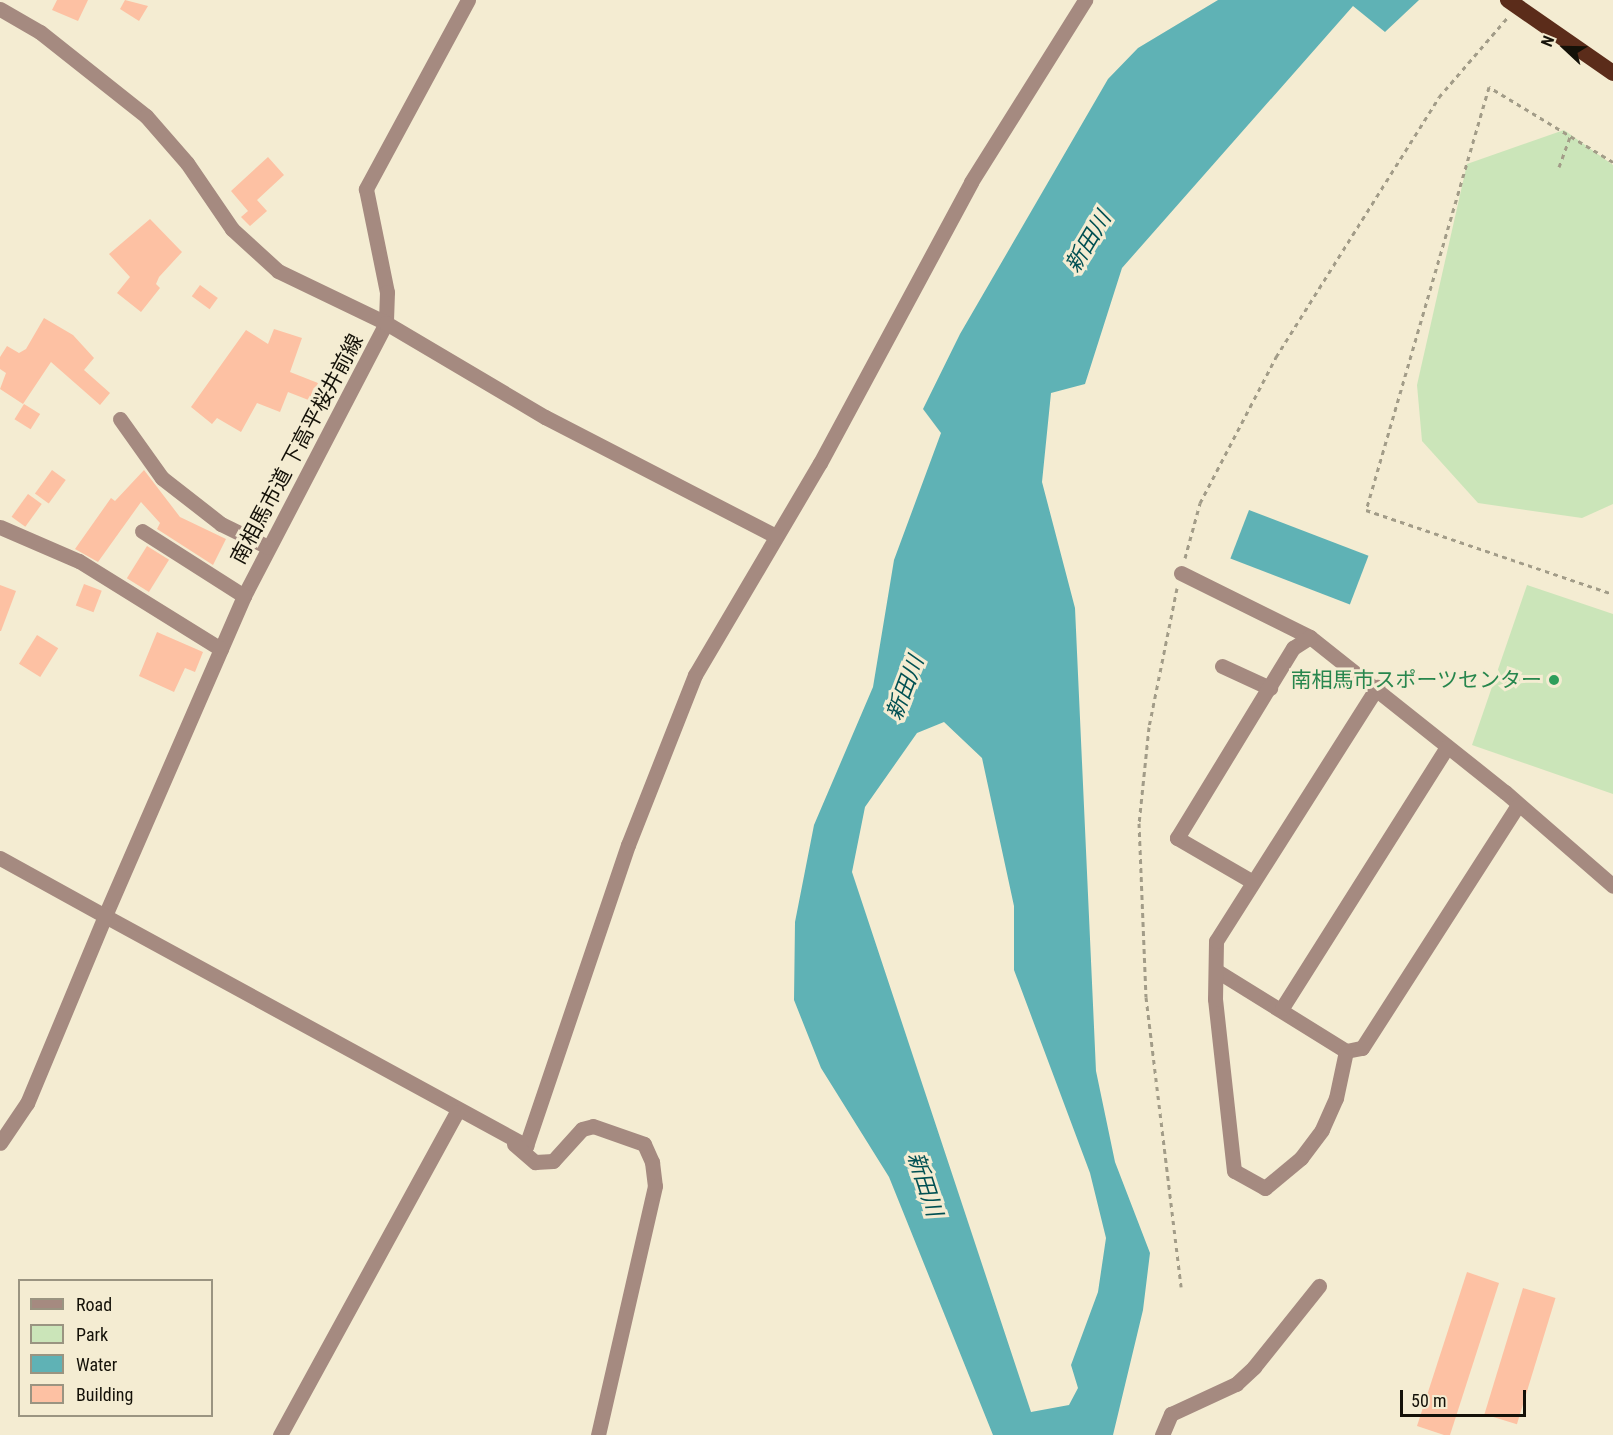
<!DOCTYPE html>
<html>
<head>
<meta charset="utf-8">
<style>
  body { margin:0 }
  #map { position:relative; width:1613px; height:1435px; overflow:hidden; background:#f4ecd2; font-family:"Roboto Condensed","Noto Sans JP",sans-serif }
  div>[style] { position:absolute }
  .green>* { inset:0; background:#cbe5b9 }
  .water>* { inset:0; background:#5fb2b5; transform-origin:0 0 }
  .building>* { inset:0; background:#fdc1a3; transform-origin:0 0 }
  .path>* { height:3px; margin-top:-1.5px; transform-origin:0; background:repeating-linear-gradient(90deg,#a29c88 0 4.5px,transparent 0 9px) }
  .minor>* { height:15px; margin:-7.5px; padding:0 7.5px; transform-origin:7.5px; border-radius:7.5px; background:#a58a80 }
  .trunk>* { height:16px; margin:-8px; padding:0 8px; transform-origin:8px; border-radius:8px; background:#5b2c1a }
  .dots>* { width:16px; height:16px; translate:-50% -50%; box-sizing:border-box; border:3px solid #f4ecd2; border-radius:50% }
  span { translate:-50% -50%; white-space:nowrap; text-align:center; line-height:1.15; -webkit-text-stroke:6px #f4ecd2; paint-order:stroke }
  .street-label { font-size:21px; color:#141108 }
  .leisure-label { font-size:21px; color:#27864d }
  .right { translate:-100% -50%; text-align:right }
  .water-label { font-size:22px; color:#005052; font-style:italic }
  .legend { position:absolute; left:18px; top:1279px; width:195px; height:138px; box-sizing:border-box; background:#f4ecd2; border:2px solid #9a9481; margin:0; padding:8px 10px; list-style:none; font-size:18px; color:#141108 }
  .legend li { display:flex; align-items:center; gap:12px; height:30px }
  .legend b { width:30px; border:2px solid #9a9481 }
  .north { position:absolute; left:1535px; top:18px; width:60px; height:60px; -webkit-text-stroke:4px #f4ecd2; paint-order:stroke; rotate:292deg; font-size:16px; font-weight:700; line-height:24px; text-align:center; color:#141108 }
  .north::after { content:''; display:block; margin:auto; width:21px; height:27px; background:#141108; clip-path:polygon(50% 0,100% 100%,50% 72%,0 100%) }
  .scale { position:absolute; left:1400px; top:1390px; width:126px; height:27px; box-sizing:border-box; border:3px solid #141108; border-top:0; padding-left:8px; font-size:18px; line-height:21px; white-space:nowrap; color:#141108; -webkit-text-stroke:4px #f4ecd2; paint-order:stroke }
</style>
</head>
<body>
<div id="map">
  <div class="green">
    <i style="clip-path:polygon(1564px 130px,1613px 165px,1613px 504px,1582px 518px,1478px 503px,1422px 441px,1417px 385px,1467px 164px)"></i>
    <i style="clip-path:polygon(1527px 585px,1613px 614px,1613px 794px,1472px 745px)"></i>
  </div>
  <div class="water">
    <i style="clip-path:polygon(evenodd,1218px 0,1419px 0,1385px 32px,1353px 6px,1122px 268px,1085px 384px,1051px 393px,1042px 482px,1075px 608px,1096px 1071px,1115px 1162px,1150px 1253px,1143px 1310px,1113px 1435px,993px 1435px,889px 1177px,821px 1068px,794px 1000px,795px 922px,814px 825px,873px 687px,894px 560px,941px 433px,923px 409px,960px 334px,1108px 79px,1138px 48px,1218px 0,944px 722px,982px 758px,1014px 906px,1014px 970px,1090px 1173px,1106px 1238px,1098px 1292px,1071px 1365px,1078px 1388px,1069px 1405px,1031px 1412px,852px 872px,865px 807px,917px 733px,944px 722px)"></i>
    <i style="left:1249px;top:510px;width:128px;height:52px;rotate:21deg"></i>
  </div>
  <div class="building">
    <i style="clip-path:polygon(57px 0,88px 0,78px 21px,52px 10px)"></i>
    <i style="clip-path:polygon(125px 0,148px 6px,139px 21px,120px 9px)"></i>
    <i style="clip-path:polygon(268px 157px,284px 175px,257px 200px,267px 211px,250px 226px,241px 217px,248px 211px,231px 191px)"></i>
    <i style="clip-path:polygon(150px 219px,182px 252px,159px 277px,156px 284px,160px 288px,141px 312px,117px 293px,130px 277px,109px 254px)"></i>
    <i style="left:200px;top:285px;width:22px;height:14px;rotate:36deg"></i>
    <i style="clip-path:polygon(44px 318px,73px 335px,94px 358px,84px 370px,110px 393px,100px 405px,51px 362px,23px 404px,0 389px,6px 373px,0 369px,0 357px,7px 346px,19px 353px,26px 349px)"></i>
    <i style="clip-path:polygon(274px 329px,302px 338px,290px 372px,318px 383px,311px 401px,288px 392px,280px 412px,257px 403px,241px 432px,217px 418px,212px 424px,191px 407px,246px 330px,268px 344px)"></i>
    <i style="left:24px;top:404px;width:19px;height:18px;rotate:32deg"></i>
    <i style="left:52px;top:470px;width:17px;height:29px;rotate:36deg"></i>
    <i style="clip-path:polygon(144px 470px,180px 517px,226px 539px,213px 565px,157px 529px,160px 523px,141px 502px,98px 562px,75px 549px,111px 498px,115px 501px)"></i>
    <i style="left:28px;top:494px;width:17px;height:28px;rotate:36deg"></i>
    <i style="left:147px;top:546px;width:26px;height:38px;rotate:32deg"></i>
    <i style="left:84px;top:584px;width:19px;height:23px;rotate:21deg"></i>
    <i style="clip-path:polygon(0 585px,16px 591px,1px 631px,0 631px)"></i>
    <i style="clip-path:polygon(157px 632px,203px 652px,195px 672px,185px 668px,174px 692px,139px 676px)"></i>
    <i style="left:37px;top:635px;width:25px;height:34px;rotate:32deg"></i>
    <i style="clip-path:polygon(1467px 1272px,1499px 1283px,1450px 1435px,1444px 1435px,1417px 1426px)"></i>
    <i style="left:1523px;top:1288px;width:34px;height:132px;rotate:17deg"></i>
  </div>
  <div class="path">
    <i style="left:1613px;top:162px;width:145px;rotate:-148.8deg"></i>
    <i style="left:1489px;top:87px;width:441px;rotate:106.2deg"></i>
    <i style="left:1366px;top:510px;width:261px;rotate:18.8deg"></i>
    <i style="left:1559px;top:167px;width:33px;rotate:-70deg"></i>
    <i style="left:1185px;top:558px;width:57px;rotate:-74.7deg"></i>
    <i style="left:1200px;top:503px;width:165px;rotate:-62.5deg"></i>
    <i style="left:1276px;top:357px;width:307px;rotate:-57.9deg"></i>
    <i style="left:1439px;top:97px;width:104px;rotate:-49.3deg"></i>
    <i style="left:1177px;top:588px;width:142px;rotate:101.4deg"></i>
    <i style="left:1149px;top:727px;width:97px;rotate:95.9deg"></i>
    <i style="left:1139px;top:823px;width:174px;rotate:87.7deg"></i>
    <i style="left:1146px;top:997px;width:292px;rotate:83.1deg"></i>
  </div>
  <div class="minor">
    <i style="left:468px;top:0;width:215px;rotate:118.4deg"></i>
    <i style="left:366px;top:189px;width:105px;rotate:78.5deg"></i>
    <i style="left:387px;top:292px;width:31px;rotate:92deg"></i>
    <i style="left:386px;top:323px;width:308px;rotate:117.5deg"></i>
    <i style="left:244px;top:596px;width:349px;rotate:113.5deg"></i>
    <i style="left:105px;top:916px;width:480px;rotate:28.6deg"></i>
    <i style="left:526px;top:1146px;width:318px;rotate:-71.3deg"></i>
    <i style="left:628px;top:845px;width:183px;rotate:-68.5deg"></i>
    <i style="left:695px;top:675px;width:246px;rotate:-59.5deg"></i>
    <i style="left:820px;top:463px;width:319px;rotate:-61.7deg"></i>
    <i style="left:971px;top:182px;width:215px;rotate:-57.9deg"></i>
    <i style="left:0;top:9px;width:46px;rotate:29.9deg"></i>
    <i style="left:40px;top:32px;width:135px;rotate:38.4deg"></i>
    <i style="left:146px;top:116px;width:62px;rotate:48.9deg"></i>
    <i style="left:187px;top:163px;width:80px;rotate:55.7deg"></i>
    <i style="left:232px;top:229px;width:62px;rotate:42.4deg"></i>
    <i style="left:278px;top:271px;width:120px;rotate:25.7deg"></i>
    <i style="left:386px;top:323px;width:185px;rotate:30.6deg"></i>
    <i style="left:545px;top:417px;width:260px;rotate:27.3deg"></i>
    <i style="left:120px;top:419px;width:72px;rotate:54.6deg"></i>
    <i style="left:162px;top:478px;width:75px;rotate:37.9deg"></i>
    <i style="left:221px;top:524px;width:52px;rotate:26.1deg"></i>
    <i style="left:0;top:527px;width:86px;rotate:23.3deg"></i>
    <i style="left:79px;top:561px;width:167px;rotate:31.8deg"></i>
    <i style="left:142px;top:531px;width:121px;rotate:32.5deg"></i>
    <i style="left:1181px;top:573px;width:144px;rotate:26.4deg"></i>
    <i style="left:1310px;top:637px;width:249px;rotate:38.5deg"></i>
    <i style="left:1505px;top:792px;width:143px;rotate:41deg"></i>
    <i style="left:1222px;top:666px;width:53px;rotate:24.6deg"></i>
    <i style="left:0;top:858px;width:120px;rotate:28.9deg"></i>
    <i style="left:105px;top:916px;width:203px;rotate:112.6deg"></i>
    <i style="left:27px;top:1103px;width:48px;rotate:124deg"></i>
    <i style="left:1253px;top:882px;width:88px;rotate:-149.9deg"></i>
    <i style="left:1177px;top:838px;width:223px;rotate:-58.6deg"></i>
    <i style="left:1293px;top:648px;width:20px;rotate:-33deg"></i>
    <i style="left:1217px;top:971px;width:152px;rotate:31.8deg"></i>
    <i style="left:1346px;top:1051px;width:16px;rotate:-11deg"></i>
    <i style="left:1362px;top:1048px;width:289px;rotate:-57.3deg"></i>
    <i style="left:1282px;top:1008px;width:309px;rotate:-57.7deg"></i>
    <i style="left:1346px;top:1051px;width:48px;rotate:102deg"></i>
    <i style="left:1336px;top:1098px;width:35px;rotate:114deg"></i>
    <i style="left:1322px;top:1130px;width:35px;rotate:127deg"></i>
    <i style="left:1301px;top:1158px;width:47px;rotate:140.2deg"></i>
    <i style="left:1265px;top:1188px;width:35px;rotate:-151deg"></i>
    <i style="left:1234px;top:1171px;width:173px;rotate:-96.3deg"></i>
    <i style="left:1215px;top:999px;width:58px;rotate:-89deg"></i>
    <i style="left:1216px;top:941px;width:301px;rotate:-57.6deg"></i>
    <i style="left:514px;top:1144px;width:28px;rotate:41deg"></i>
    <i style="left:535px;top:1162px;width:18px;rotate:-3deg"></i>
    <i style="left:553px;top:1161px;width:43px;rotate:-47.8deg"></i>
    <i style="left:582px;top:1129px;width:11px;rotate:-15deg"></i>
    <i style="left:593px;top:1126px;width:54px;rotate:19.4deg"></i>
    <i style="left:644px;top:1144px;width:20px;rotate:66deg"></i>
    <i style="left:652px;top:1162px;width:24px;rotate:83deg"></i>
    <i style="left:655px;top:1186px;width:255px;rotate:102.9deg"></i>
    <i style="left:280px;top:1435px;width:368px;rotate:-61.3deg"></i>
    <i style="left:1162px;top:1435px;width:23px;rotate:-67deg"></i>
    <i style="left:1171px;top:1414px;width:72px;rotate:-24.8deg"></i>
    <i style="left:1236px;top:1384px;width:25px;rotate:-43deg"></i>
    <i style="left:1254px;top:1367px;width:104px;rotate:-51.3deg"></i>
  </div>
  <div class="trunk">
    <i style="left:1508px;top:0;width:128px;rotate:34.8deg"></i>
  </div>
  <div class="dots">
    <i style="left:1554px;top:680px;background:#2e9e5b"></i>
  </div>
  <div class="street-label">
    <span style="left:297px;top:449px;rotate:-62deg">南相馬市道 下高平桜井前線</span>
  </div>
  <div class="leisure-label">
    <span class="right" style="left:1542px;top:680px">南相馬市スポーツセンター</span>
  </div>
  <div class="water-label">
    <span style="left:1088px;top:242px;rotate:-59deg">新田川</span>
    <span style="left:905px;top:688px;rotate:-69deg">新田川</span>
    <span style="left:925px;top:1184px;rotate:72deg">新田川</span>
  </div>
  <ul class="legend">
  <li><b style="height:8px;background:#a58a80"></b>Road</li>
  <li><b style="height:16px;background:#cbe5b9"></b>Park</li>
  <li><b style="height:16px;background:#5fb2b5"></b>Water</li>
  <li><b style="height:16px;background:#fdc1a3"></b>Building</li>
  </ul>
  <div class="north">N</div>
  <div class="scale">50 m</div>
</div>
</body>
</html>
